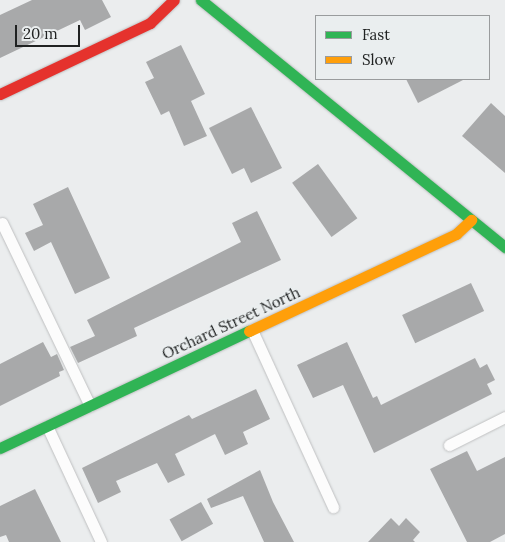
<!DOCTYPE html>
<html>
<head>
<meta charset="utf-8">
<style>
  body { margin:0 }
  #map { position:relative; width:505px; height:542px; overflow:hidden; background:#ebedee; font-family:Lora,serif }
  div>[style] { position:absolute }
  .building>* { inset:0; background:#a8a9aa; transform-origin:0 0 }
  .roads { filter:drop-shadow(0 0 1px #bfc0c1) drop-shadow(0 0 1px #bfc0c1) }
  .lane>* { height:11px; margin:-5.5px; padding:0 5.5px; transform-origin:5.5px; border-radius:5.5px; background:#fcfcfc }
  .fast>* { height:11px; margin:-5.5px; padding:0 5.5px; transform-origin:5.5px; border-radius:5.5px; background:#30b455 }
  .slow>* { height:11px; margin:-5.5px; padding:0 5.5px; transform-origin:5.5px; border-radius:5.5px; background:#ff9f0a }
  .jam>* { height:11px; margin:-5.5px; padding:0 5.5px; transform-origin:5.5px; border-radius:5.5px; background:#e5322d }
  span { translate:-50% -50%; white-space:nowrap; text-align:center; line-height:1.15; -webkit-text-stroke:4px #eaeeef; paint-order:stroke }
  .street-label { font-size:15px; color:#202222 }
  .legend { position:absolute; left:315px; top:15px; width:175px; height:65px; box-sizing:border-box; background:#eaeeef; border:1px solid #999c9d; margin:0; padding:6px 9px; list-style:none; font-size:15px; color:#202222 }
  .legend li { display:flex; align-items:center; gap:10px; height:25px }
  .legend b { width:25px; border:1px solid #999c9d }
  .scale { position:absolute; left:15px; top:25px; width:65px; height:22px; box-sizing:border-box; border:2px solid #202222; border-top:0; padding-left:6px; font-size:15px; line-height:18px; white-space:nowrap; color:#202222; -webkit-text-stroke:4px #eaeeef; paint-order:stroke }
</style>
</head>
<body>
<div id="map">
  <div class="building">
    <i style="clip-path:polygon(32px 0,102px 0,111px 17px,85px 30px,80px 20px,0 58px,0 15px)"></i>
    <i style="clip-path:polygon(181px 45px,205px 94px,191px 101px,207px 136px,184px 146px,169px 111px,161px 115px,145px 82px,154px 78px,146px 62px)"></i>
    <i style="clip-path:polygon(406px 79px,465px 79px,418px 103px)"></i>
    <i style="clip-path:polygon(491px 103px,505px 116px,505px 173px,462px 136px)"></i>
    <i style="clip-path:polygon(251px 107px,282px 168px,251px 183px,244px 168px,232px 174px,209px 128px)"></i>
    <i style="left:318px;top:164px;width:67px;height:32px;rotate:54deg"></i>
    <i style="clip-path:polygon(68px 187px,110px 278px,75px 294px,51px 242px,34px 251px,25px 233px,43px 225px,33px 204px)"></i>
    <i style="clip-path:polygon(257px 211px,281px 260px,134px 328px,137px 336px,78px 363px,70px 347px,95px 336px,87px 320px,241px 242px,232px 223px)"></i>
    <i style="left:471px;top:283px;width:31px;height:76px;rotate:65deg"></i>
    <i style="clip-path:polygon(43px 342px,51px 357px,57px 354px,64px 370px,59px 372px,60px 376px,0 406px,0 364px)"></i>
    <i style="clip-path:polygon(347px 342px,373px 398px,377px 396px,381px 405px,475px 358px,480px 368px,487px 364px,495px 380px,487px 384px,492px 394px,374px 453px,343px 385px,313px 398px,297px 365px)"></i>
    <i style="clip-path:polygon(256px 389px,270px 419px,243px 432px,248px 444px,225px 455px,215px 434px,175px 454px,185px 475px,168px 483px,157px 463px,116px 481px,121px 492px,98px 503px,82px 468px,189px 415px,192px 419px)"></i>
    <i style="clip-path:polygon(467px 451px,477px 471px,505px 457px,505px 534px,490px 542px,467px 542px,430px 469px)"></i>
    <i style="clip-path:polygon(260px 470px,273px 502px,294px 542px,264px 542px,243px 496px,211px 508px,207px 499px)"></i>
    <i style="clip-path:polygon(35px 489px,61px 542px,9px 542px,6px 535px,0 537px,0 506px)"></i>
    <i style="left:201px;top:502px;width:25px;height:36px;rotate:61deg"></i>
    <i style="clip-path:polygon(391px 518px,399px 526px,406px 518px,420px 532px,413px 540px,415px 542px,368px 542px)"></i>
  </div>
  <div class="roads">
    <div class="lane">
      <i style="left:2px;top:223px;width:203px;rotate:64.3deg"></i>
      <i style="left:252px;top:330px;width:195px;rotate:65.4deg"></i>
      <i style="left:47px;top:426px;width:128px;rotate:65deg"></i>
      <i style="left:449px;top:445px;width:63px;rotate:-26.6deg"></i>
    </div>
    <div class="fast">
      <i style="left:201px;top:0;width:392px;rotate:39.1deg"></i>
      <i style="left:0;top:448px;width:275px;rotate:-25.2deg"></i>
    </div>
    <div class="slow">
      <i style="left:249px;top:331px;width:229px;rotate:-25.1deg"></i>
      <i style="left:456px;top:234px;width:21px;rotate:-43deg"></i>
    </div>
    <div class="jam">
      <i style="left:0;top:94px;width:166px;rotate:-25.3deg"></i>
      <i style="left:150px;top:23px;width:33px;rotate:-44deg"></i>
    </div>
  </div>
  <div class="street-label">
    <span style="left:231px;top:323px;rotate:-25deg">Orchard Street North</span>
  </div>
  <ul class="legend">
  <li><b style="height:6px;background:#30b455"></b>Fast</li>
  <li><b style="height:6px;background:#ff9f0a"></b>Slow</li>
  </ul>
  <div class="scale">20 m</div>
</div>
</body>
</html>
